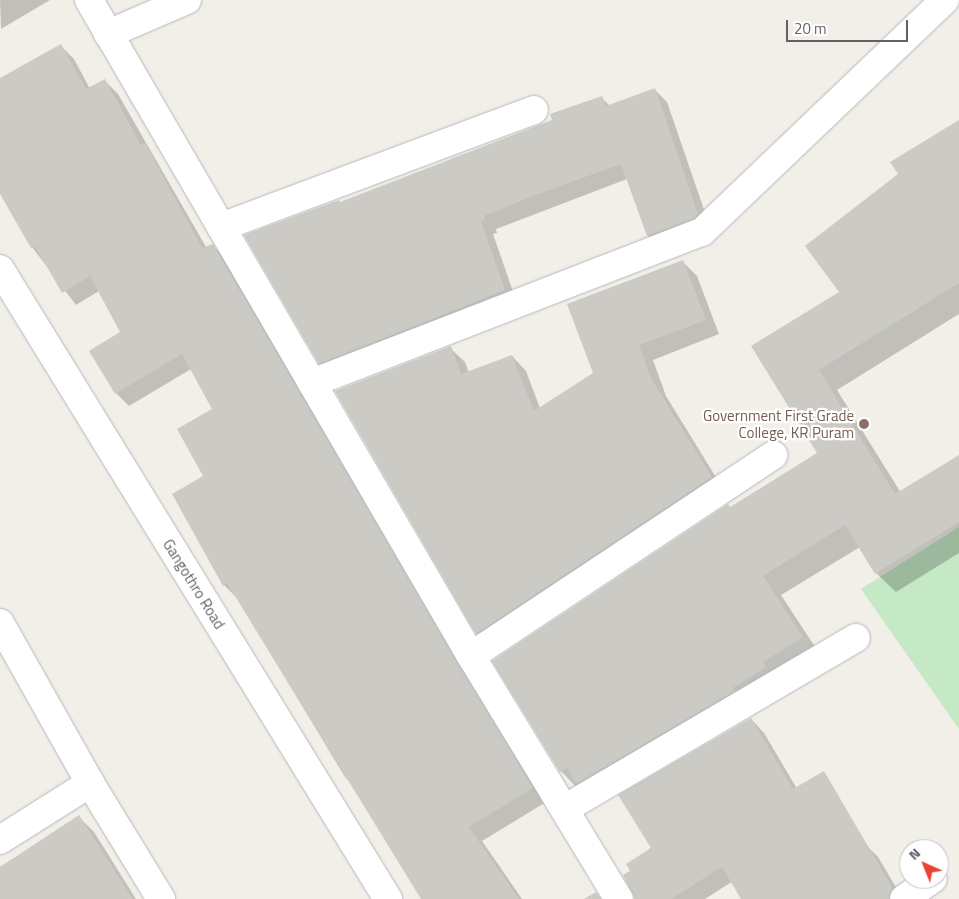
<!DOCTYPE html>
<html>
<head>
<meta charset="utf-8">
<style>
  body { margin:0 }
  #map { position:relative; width:959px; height:899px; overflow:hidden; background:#f1efe8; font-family:"Titillium Web",sans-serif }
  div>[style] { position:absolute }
  .green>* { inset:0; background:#c5e8c5 }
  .shadow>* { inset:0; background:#0003 }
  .building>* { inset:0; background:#cccac5 }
  .roads { filter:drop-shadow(0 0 1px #b5b8bc) drop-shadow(0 0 1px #b5b8bc) }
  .minor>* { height:28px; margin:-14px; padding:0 14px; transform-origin:14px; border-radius:14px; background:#fff }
  .dots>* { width:14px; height:14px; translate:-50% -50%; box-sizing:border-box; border:2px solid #fff; border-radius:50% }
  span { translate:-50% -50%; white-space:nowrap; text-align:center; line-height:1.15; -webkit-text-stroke:4.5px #fff; paint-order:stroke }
  .education-label { font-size:15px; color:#785e54 }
  .right { translate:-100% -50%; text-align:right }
  .street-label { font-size:15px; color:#5f6368 }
  .north { position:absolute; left:899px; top:839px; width:50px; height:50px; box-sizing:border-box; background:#fff; border:1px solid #bfc1c3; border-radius:50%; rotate:316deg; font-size:14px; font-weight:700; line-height:20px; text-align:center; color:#5f6368 }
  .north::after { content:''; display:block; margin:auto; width:18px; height:22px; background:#ea4335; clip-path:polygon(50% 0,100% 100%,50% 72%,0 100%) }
  .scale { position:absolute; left:786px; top:20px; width:122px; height:22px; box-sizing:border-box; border:2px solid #5f6368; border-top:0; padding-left:6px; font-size:15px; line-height:18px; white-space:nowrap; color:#5f6368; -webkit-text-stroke:4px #fff; paint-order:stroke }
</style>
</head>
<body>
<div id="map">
  <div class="green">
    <i style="clip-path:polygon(959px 527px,959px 729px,861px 589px)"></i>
  </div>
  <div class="shadow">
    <i style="clip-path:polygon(0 0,50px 0,1px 29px)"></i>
    <i style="clip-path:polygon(60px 45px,74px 59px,90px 89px,105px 81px,118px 94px,206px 247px,212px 245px,226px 258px,546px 802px,482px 841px,522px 899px,427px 899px,355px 787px,345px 777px,237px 598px,224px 585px,205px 476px,213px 410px,191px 369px,129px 406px,116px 393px,121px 333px,99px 291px,76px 305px,32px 247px,0 192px,0 79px)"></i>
    <i style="clip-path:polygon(654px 89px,667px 102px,710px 227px,661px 249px,648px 236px,627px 179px,496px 229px,497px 233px,493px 234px,517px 303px,333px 376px,320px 363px,341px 203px,540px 126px,601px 97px,610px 106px)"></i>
    <i style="clip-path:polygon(959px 121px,959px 314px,837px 390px,901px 493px,959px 456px,959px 553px,896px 592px,876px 573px,860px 547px,781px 595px,821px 656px,580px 791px,561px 771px,494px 661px,819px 453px,753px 346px,841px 292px,900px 175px)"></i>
    <i style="clip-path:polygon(682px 261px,697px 276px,719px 334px,653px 360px,666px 396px,725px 492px,491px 647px,477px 633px,450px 348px,465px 362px,469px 373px,512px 356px,526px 371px,540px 408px,594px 374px)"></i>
    <i style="clip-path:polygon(751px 719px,764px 733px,819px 826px,705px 899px,636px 899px,632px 871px)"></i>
    <i style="clip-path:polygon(79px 817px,94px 832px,136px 899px,0 899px,0 867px)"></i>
    <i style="clip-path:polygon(865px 844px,878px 857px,903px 899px,783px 899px)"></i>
  </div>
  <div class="building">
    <i style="clip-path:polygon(61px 44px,86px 89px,105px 79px,141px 145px,145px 143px,202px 248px,213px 244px,533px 788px,469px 827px,519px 899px,421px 899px,227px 583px,223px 586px,172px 494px,203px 476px,177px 429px,212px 409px,182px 354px,115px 394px,89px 351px,120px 332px,90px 276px,62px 293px,35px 246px,31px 248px,0 194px,0 78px)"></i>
    <i style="clip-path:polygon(655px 88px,698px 214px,693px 219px,647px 236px,621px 164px,538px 194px,484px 216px,485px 220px,481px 221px,505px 290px,319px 364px,244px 235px,339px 200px,340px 202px,539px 125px,552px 120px,550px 114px,602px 96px,606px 106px)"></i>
    <i style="clip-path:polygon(959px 120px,959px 283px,819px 370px,895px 494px,959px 455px,959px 522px,875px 574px,845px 525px,763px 576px,803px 637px,763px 662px,766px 667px,733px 688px,735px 691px,576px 784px,567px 768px,560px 772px,492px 661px,728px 504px,730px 507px,817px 453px,751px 346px,839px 292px,805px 246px,898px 174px,890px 162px)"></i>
    <i style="clip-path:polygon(683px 260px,706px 320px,639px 345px,652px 380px,712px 477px,476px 634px,335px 391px,451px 346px,461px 374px,512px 355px,534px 411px,593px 373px,567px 304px)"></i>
    <i style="clip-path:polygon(751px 718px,793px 789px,824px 771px,893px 889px,889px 899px,741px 899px,722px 867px,671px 899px,635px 899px,623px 875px,630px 871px,626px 864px,651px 848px,618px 795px)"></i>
    <i style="clip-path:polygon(79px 815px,133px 899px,0 899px,0 867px)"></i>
    <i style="clip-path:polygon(596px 892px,601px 899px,584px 899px)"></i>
  </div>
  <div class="roads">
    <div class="minor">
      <i style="left:89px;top:0;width:759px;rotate:59.79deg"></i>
      <i style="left:471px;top:656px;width:285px;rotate:58.7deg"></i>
      <i style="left:108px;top:34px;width:86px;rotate:-23.3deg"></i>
      <i style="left:221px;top:227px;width:334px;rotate:-20.5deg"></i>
      <i style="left:0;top:269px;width:740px;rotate:58.37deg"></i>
      <i style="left:312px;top:383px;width:418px;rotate:-21.2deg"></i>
      <i style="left:702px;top:232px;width:336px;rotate:-43.7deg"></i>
      <i style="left:0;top:623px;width:184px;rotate:60.6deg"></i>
      <i style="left:90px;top:783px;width:136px;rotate:58.5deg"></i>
      <i style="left:471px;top:656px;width:363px;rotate:-33.6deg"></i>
      <i style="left:566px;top:808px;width:336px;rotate:-30.4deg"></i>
      <i style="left:0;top:840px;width:107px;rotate:-32.3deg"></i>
      <i style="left:904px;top:899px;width:35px;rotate:-35deg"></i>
    </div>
  </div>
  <div class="dots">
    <i style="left:864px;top:424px;background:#8d6e63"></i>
  </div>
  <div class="education-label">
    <span class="right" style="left:854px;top:424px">Government First Grade<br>College, KR Puram</span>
  </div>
  <div class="street-label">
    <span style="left:194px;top:584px;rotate:58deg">Gangothro Road</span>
  </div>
  <div class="north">N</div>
  <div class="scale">20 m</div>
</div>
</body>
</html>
